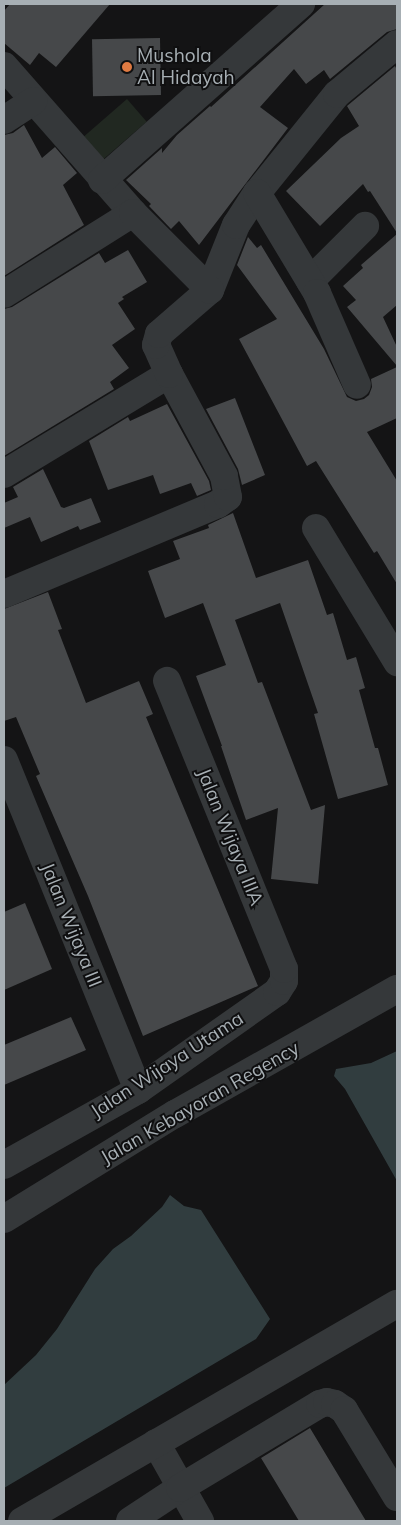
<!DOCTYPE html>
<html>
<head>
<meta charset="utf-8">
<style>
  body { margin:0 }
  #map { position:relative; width:401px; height:1525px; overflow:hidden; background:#141415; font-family:Mulish,sans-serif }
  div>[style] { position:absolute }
  .green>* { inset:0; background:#212821; transform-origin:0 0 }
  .water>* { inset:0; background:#313d3f }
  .building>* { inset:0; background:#46484a; transform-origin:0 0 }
  .street>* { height:28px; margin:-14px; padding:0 14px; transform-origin:14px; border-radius:14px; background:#35383a }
  .dots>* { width:14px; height:14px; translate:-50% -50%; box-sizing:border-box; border:2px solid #0f0f10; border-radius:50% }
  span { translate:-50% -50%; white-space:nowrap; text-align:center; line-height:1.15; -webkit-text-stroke:4px #0f0f10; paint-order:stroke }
  .poi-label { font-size:19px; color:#a7afb4 }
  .left { translate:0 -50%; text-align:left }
  .street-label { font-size:19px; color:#a7afb4 }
  .frame { position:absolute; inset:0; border:5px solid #a7afb4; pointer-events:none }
</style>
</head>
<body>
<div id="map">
  <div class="green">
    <i style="left:127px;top:99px;width:30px;height:59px;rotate:49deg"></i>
  </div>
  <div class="water">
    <i style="clip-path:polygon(397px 1051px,397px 1181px,345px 1089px,334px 1076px,336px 1069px,371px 1063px)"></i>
    <i style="clip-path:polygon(170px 1195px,184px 1206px,201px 1210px,270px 1319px,256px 1339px,4px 1488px,4px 1385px,36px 1355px,57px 1329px,95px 1269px,113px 1249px,131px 1236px,162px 1207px)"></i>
  </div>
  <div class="building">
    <i style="clip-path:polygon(10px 4px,110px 4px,56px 67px,39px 53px,30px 65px,4px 43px,4px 11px)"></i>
    <i style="clip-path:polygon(325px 4px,397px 4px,397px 29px,387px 32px,330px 79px,324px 70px,306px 84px,294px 69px,260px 107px,288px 128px,199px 245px,179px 221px,171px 229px,149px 206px,151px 204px,126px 180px,162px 148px,162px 153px,177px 135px,210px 106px,211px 107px)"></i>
    <i style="left:160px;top:38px;width:57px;height:68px;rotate:89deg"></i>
    <i style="clip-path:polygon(395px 66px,397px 70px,397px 233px,370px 191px,368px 192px,363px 184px,320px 226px,286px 191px,341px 138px,359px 126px,347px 106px)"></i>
    <i style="clip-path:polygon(24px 125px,42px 158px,55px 147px,77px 173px,63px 185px,84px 225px,4px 276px,4px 135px,13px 133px)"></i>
    <i style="clip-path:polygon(397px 234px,397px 305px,383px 317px,397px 347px,397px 366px,347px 307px,356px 300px,343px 286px,363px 268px,361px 265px)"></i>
    <i style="clip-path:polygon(248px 237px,257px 248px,261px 245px,324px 349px,347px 397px,356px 401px,364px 399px,369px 395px,372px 387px,371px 379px,397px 367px,397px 418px,367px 432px,397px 481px,397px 584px,377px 551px,374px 553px,316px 461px,307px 466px,239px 339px,277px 319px,237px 265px)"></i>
    <i style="clip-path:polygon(128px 250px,147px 282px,122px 297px,124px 299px,118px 303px,135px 329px,112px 345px,129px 368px,110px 382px,114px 389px,4px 456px,4px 309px,12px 307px,99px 253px,105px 263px)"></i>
    <i style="clip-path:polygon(235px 398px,265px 475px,242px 485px,238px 469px,206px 409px)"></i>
    <i style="clip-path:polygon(167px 404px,209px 481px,211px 490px,197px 496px,191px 483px,160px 494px,153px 475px,108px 490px,89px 441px,128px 417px,130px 421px)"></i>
    <i style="clip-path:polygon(43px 469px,61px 507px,64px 508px,91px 498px,101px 522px,80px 530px,78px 526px,41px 542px,30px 517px,4px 528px,4px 503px,18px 497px,13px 487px)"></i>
    <i style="clip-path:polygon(233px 513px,256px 578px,308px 560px,327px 615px,333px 613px,347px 660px,356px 657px,365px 688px,359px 690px,375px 748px,378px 748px,388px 785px,338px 799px,314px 714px,318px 713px,280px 603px,235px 620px,258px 683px,262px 682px,311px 810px,325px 805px,318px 884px,271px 879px,278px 808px,246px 820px,221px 746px,222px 746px,196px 676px,226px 665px,203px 603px,165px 618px,148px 571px,180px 559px,173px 541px,209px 528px,208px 525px)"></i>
    <i style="clip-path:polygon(48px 592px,62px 629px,58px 630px,86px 703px,139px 681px,153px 714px,146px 717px,258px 986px,143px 1036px,88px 896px,36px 776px,40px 774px,16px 717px,4px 721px,4px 609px)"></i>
    <i style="clip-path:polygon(25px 903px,52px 969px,4px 990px,4px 912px)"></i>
    <i style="clip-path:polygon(71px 1017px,86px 1050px,4px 1085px,4px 1045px)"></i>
    <i style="clip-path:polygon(310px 1428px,334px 1468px,366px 1521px,299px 1521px,261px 1458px)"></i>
  </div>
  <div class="street">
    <i style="left:4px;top:66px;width:196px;rotate:48.7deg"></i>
    <i style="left:133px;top:213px;width:152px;rotate:147.9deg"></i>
    <i style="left:4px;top:120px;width:35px;rotate:-33deg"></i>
    <i style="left:102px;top:180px;width:266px;rotate:-41.5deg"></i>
    <i style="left:257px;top:193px;width:127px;rotate:-51.1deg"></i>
    <i style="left:337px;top:94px;width:78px;rotate:-39.8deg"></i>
    <i style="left:310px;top:281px;width:78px;rotate:-45deg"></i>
    <i style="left:210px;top:290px;width:70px;rotate:-68.2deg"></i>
    <i style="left:236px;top:225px;width:38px;rotate:-57deg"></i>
    <i style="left:257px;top:193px;width:117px;rotate:59deg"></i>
    <i style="left:317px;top:293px;width:100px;rotate:66.5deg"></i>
    <i style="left:4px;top:474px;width:193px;rotate:-31.2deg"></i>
    <i style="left:316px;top:528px;width:157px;rotate:58.8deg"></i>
    <i style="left:4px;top:594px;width:232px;rotate:-22.8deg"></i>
    <i style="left:218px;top:504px;width:12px;rotate:-35deg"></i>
    <i style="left:228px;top:497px;width:21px;rotate:-101deg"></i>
    <i style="left:224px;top:476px;width:116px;rotate:-118.3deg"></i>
    <i style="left:169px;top:374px;width:32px;rotate:-114deg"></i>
    <i style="left:156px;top:345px;width:11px;rotate:-75deg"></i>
    <i style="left:159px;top:334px;width:67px;rotate:-40.8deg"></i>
    <i style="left:210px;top:290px;width:109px;rotate:-135deg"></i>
    <i style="left:4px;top:760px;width:356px;rotate:67.9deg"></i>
    <i style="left:4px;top:1165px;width:154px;rotate:-29.2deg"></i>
    <i style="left:138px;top:1090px;width:170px;rotate:-35.2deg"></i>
    <i style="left:277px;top:992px;width:13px;rotate:-58deg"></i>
    <i style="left:284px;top:981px;width:12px;rotate:-90deg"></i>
    <i style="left:284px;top:969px;width:311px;rotate:-112.1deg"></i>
    <i style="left:4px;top:1219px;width:201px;rotate:-31.6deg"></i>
    <i style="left:175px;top:1114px;width:255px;rotate:-29.4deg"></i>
    <i style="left:156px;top:1443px;width:90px;rotate:60.6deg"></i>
    <i style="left:22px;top:1521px;width:433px;rotate:-30.1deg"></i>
    <i style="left:130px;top:1521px;width:60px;rotate:-33.4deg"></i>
    <i style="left:180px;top:1488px;width:163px;rotate:-31deg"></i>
    <i style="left:320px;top:1404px;width:7px;rotate:-16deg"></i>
    <i style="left:327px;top:1402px;width:8px;rotate:14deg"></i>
    <i style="left:335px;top:1404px;width:11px;rotate:34deg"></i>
    <i style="left:344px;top:1410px;width:102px;rotate:58.7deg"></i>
  </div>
  <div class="dots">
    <i style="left:127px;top:67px;background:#df7a42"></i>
  </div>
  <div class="poi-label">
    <span class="left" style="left:137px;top:67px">Mushola<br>Al Hidayah</span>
  </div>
  <div class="street-label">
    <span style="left:230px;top:837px;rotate:68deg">Jalan Wijaya IIIA</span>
    <span style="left:71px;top:925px;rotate:68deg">Jalan Wijaya III</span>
    <span style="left:167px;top:1065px;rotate:-33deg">Jalan Wijaya Utama</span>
    <span style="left:200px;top:1103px;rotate:-30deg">Jalan Kebayoran Regency</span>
  </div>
  <div class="frame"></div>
</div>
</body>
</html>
